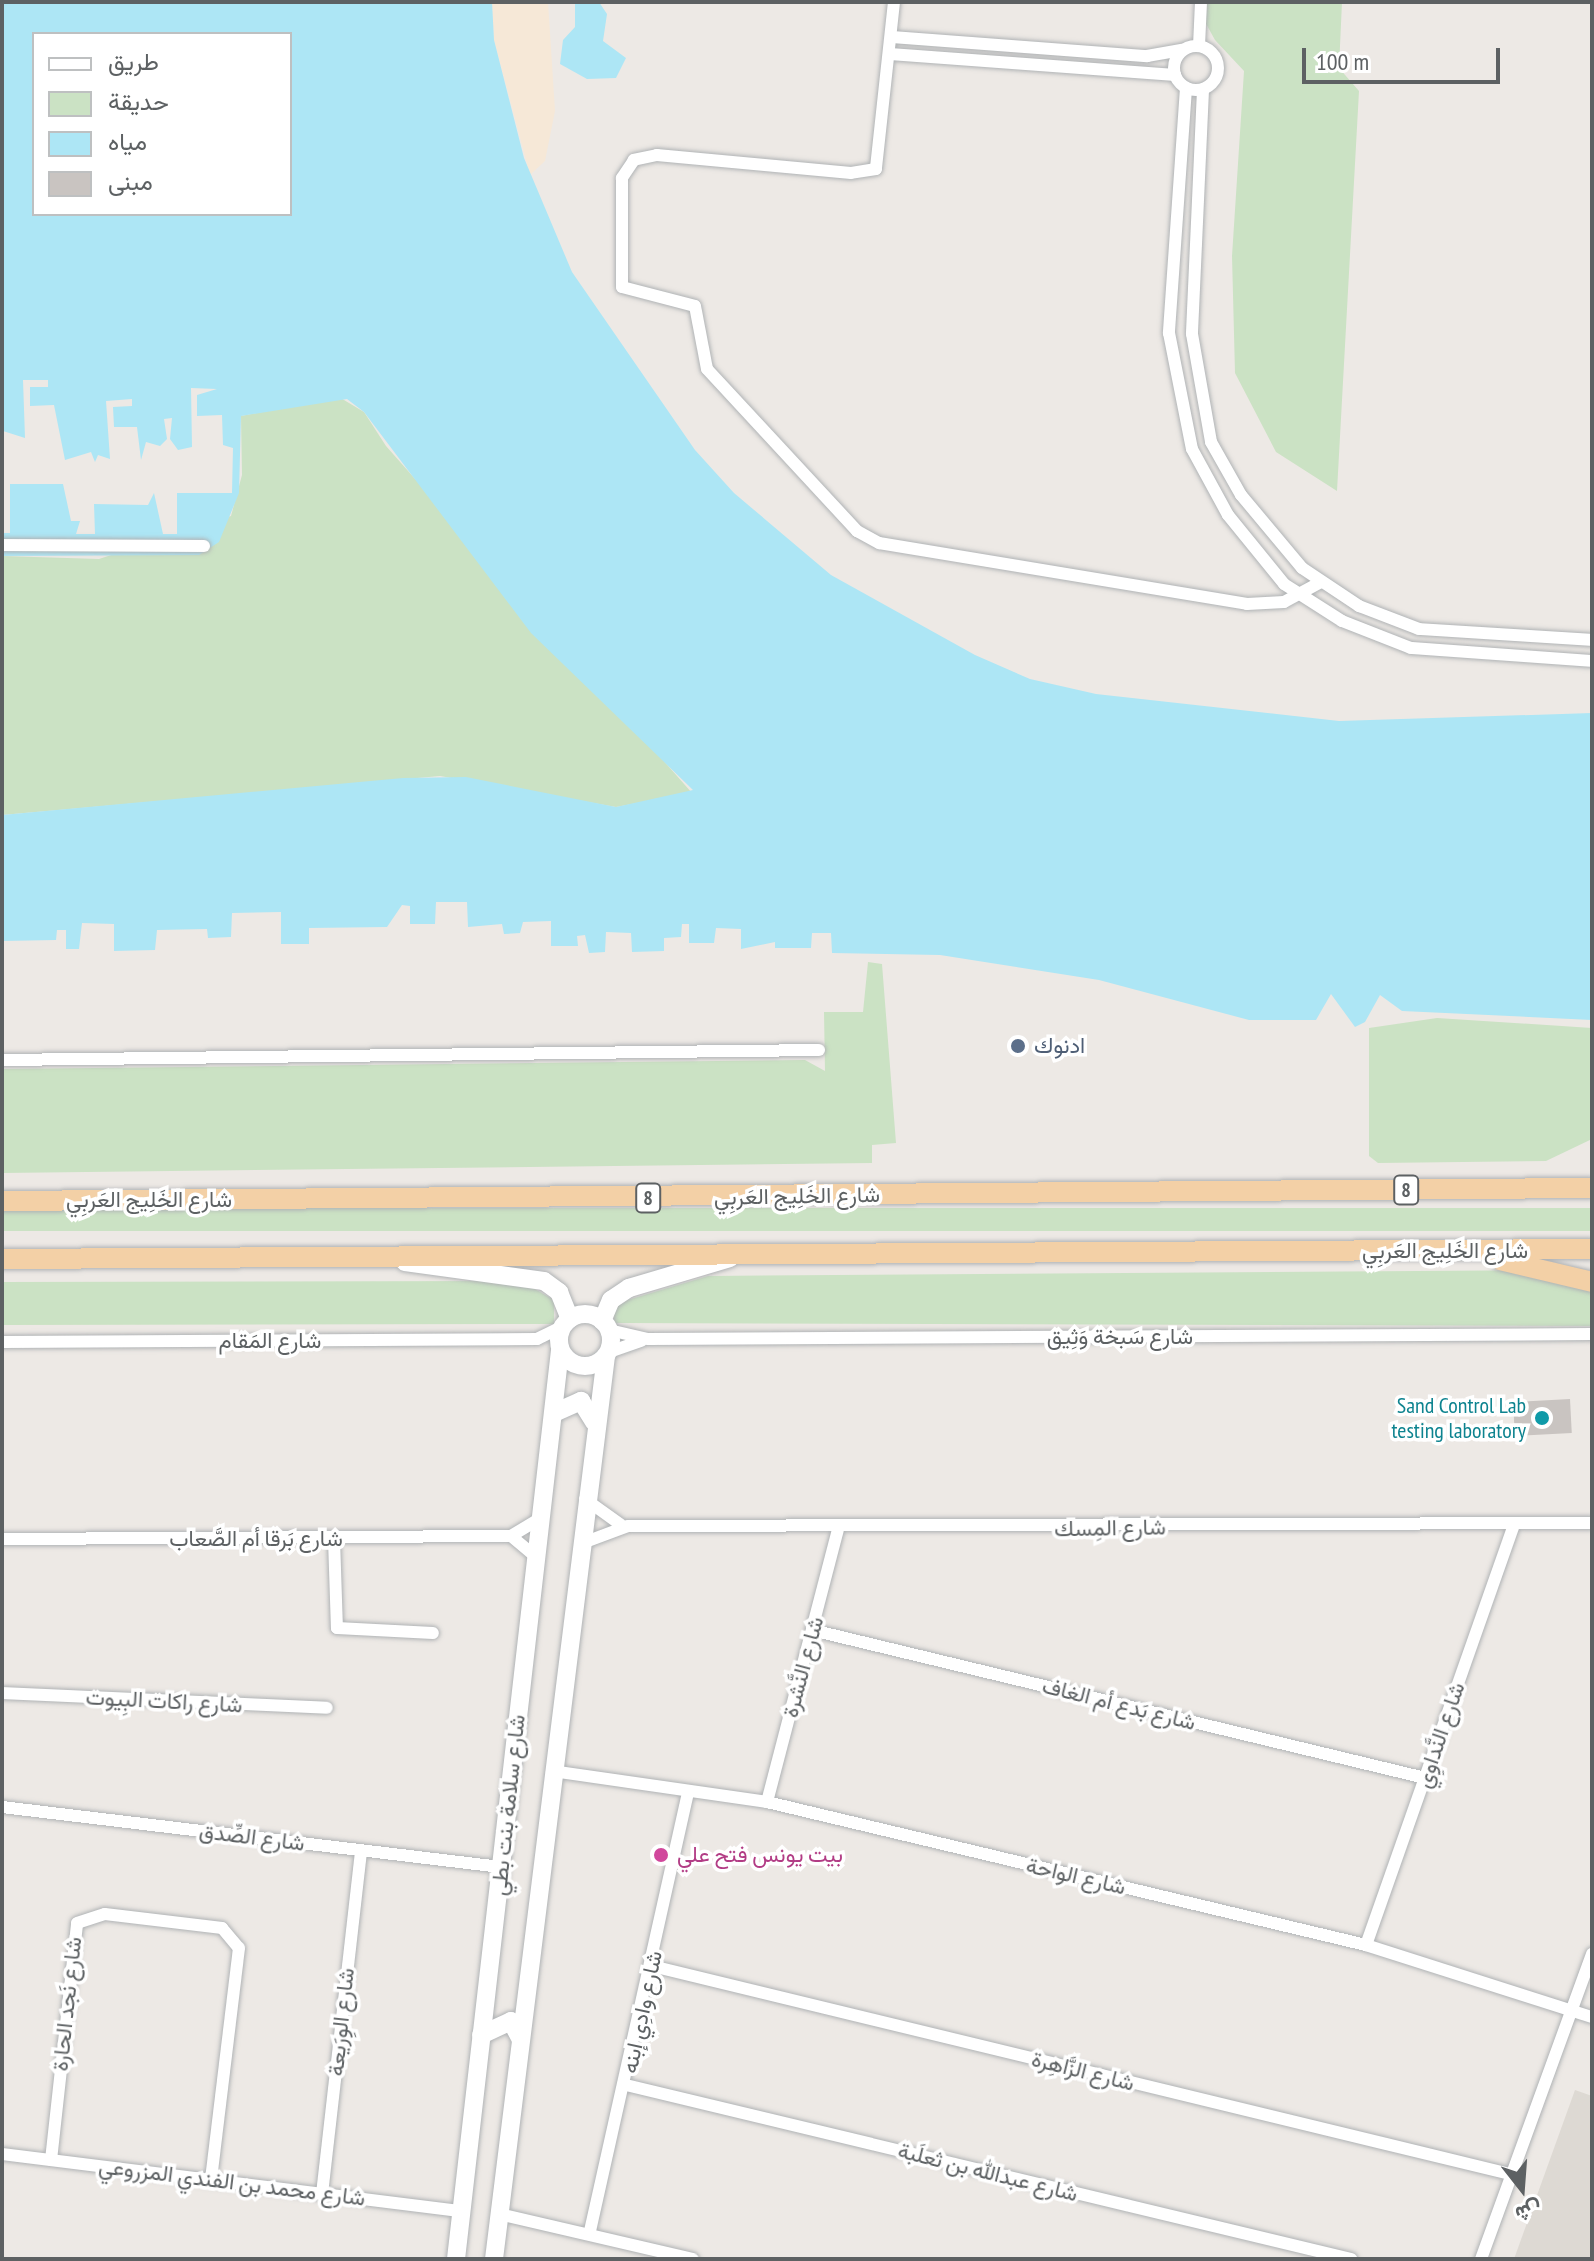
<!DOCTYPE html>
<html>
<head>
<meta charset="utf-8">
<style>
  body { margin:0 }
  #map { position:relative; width:1594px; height:2261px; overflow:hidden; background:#ede9e5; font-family:"PT Sans Narrow",Vazirmatn,sans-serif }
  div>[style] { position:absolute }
  .education>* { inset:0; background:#ddd9d3 }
  .green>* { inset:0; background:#cbe2c4; transform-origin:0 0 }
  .sand>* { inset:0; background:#f6e8d7 }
  .water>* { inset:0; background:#ade6f5 }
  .pier>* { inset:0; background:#ede9e5 }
  .building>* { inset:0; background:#c9c4c1; transform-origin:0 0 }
  .roads { filter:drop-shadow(0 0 2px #b0b3b5) drop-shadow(0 0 2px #b0b3b5) }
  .minor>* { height:12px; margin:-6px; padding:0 6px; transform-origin:6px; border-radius:6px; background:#fff }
  .minor>.ring { margin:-6px; padding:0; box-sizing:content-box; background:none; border:12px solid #fff; border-radius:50% }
  .secondary>* { height:18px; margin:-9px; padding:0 9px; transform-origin:9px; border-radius:9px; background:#fff }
  .secondary>.ring { margin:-9px; padding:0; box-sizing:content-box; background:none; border:18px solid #fff; border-radius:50% }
  .trunk>* { height:20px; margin:-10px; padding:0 10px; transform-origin:10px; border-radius:10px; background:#f3d0a6 }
  .dots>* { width:22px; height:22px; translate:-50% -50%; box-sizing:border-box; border:4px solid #fff; border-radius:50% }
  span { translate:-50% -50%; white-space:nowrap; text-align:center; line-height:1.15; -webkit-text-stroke:7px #fff; paint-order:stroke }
  .shield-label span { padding:2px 6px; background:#fff; border:2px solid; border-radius:6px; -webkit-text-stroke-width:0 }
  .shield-label { font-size:20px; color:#5d6163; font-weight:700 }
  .service-label { font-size:22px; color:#4e5e75 }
  .left { translate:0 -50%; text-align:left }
  .street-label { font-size:22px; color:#5d6163 }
  .culture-label { font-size:22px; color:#0d838f }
  .right { translate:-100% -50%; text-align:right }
  .hotel-label { font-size:22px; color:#b23c85 }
  .frame { position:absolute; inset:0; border:4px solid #5d6163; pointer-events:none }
  .legend { position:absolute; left:32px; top:32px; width:260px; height:184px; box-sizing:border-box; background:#fff; border:2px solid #bec0c1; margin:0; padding:10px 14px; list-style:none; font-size:24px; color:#5d6163 }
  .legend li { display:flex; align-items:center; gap:16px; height:40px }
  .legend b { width:40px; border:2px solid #bec0c1 }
  .north { position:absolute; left:1482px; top:2149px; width:80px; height:80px; -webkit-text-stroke:6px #fff; paint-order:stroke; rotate:163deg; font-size:22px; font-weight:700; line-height:32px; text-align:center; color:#5d6163 }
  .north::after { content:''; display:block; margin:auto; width:28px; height:36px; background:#5d6163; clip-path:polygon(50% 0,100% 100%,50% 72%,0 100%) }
  .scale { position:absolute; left:1302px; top:48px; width:198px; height:36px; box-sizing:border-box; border:4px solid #5d6163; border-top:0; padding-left:10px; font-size:24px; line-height:28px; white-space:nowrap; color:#5d6163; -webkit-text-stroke:6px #fff; paint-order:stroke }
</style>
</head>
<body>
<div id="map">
  <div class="education">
    <i style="clip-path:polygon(1575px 2090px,1592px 2096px,1592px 2259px,1514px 2259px)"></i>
  </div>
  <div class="green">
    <i style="clip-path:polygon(1194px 2px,1342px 2px,1339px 68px,1359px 91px,1337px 491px,1276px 452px,1235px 373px,1232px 256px,1244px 71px,1215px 40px)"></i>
    <i style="clip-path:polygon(339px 397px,364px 412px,386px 446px,692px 793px,616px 807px,440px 776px,2px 815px,2px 556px,99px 559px,231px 516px,242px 475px,241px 416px)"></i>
    <i style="clip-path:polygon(868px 962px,882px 964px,896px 1143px,872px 1145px,872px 1163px,2px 1173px,2px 1069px,805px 1060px,825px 1071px,824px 1012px,863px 1012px)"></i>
    <i style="clip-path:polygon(1437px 1018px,1592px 1028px,1592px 1139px,1546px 1161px,1378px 1163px,1369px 1156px,1369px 1028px)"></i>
    <i style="left:1592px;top:1208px;width:23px;height:1590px;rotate:90deg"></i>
    <i style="clip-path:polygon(1544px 1270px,1592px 1291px,1592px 1326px,614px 1323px,614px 1304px,708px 1276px)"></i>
    <i style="clip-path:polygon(521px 1281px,554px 1300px,554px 1324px,2px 1325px,2px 1282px)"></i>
  </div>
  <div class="sand">
    <i style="clip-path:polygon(492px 2px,548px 2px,555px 111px,545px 161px,530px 175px,494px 40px)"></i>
  </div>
  <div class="water">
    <i style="clip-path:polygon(evenodd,2px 2px,492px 2px,494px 40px,524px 158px,572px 272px,695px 450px,734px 493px,831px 575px,975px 655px,1030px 679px,1096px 694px,1339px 721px,1592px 713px,1592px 1020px,1402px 1011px,1380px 995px,1365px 1022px,1355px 1027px,1331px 994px,1316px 1020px,1249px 1020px,1099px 980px,940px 955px,832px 953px,831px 933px,812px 933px,811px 948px,775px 948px,775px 942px,741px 949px,741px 929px,716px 928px,714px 943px,689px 943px,689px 924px,682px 924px,681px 937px,664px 938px,664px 951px,632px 952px,631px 933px,606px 932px,605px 952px,589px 953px,585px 935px,577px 936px,578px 946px,551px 946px,551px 921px,523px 922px,520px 933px,504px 934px,502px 924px,468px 927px,467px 902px,436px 902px,435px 924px,410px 924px,410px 906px,402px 905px,387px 927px,309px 928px,309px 944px,281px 944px,281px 912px,232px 913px,231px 937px,208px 938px,207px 929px,157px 930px,155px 950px,114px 951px,114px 924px,82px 923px,79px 949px,66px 949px,66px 930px,57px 930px,56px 940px,2px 941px,2px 815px,403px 778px,466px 777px,616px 807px,693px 790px,531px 633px,364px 412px,347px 399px,241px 416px,239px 493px,219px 542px,199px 555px,2px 556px,2px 2px,34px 34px,290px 34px,290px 214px,34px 214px,34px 34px)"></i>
    <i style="clip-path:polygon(575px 2px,599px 2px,607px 14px,603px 41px,626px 58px,616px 78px,587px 79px,560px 64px,563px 40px,575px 27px)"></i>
  </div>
  <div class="pier">
    <i style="clip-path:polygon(23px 380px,48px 380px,48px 387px,30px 387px,30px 406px,54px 405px,65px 460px,91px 452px,95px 462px,98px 455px,110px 459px,106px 401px,132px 399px,132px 406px,113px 407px,114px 427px,137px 427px,141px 460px,146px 442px,160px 446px,167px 439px,164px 419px,172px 418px,170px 439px,178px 450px,192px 447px,191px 388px,217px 389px,197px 395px,197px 416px,222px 415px,223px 445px,233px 448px,232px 493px,177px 493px,177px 534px,163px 534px,154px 493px,148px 505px,94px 504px,95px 534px,76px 534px,80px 521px,71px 521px,63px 484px,10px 484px,10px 533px,2px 533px,2px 411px,3px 431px,25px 438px)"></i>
  </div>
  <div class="building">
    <i style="left:1570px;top:1399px;width:34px;height:57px;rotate:87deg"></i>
  </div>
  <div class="roads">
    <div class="minor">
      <i style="left:894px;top:2px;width:168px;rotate:96.2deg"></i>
      <i style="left:876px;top:169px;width:25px;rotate:171deg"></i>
      <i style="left:851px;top:173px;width:195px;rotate:-174.7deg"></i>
      <i style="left:657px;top:155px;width:24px;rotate:168deg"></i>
      <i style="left:634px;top:160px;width:22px;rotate:124deg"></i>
      <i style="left:622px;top:178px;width:109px;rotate:90deg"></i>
      <i style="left:622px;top:287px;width:75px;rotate:14.6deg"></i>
      <i style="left:695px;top:306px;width:64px;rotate:79.2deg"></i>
      <i style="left:707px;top:369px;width:221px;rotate:47.2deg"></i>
      <i style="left:857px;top:531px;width:25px;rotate:29deg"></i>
      <i style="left:879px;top:543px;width:373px;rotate:9.4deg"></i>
      <i style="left:1247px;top:604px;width:37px;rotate:-3deg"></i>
      <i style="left:1284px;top:602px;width:42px;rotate:-28.4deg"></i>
      <i style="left:892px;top:37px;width:256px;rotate:4.3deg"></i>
      <i style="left:1147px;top:56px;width:36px;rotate:-10deg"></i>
      <i class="ring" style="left:1174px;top:46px;width:32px;height:32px"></i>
      <i style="left:1199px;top:46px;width:44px;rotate:-87.4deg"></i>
      <i style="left:890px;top:54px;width:286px;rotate:4.2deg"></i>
      <i style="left:1186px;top:88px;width:246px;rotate:94deg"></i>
      <i style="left:1169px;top:333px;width:118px;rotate:78.8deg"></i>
      <i style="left:1192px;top:449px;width:75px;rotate:61.4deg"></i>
      <i style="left:1228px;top:515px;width:89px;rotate:50.9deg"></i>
      <i style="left:1284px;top:584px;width:69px;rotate:32.5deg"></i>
      <i style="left:1342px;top:621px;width:74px;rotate:21.4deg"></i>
      <i style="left:1411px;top:648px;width:181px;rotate:4.1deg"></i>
      <i style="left:1203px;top:90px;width:244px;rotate:92.6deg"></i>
      <i style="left:1192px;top:334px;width:110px;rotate:80deg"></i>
      <i style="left:1211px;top:442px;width:61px;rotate:60.5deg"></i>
      <i style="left:1241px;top:495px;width:95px;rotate:50.1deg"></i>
      <i style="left:1302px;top:568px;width:69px;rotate:33.7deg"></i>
      <i style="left:1359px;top:606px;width:64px;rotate:21deg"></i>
      <i style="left:1419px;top:629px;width:173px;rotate:3.6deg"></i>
      <i style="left:2px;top:545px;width:202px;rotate:0.3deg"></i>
      <i style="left:2px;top:1060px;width:817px;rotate:-0.7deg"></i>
      <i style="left:609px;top:1330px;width:40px;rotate:13deg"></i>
      <i style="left:648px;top:1339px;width:944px;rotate:-0.3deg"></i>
      <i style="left:2px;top:1342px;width:535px;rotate:-0.32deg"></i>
      <i style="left:537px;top:1339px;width:28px;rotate:-26deg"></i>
      <i style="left:609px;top:1352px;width:34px;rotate:-19deg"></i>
      <i style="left:585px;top:1499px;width:44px;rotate:35.8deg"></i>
      <i style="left:511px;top:1536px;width:33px;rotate:40deg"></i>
      <i style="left:2px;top:1539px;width:509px;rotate:-0.34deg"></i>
      <i style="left:511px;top:1536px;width:35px;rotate:-31deg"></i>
      <i style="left:334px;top:1539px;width:89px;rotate:88.1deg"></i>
      <i style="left:337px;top:1628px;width:96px;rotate:3deg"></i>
      <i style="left:580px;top:1544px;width:51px;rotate:-20.6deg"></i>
      <i style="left:628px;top:1526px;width:964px;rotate:-0.18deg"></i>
      <i style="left:812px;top:1630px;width:631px;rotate:13.57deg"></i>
      <i style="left:2px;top:1693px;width:325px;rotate:2.6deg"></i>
      <i style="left:552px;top:1771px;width:217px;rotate:8.2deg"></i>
      <i style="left:767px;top:1802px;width:616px;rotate:13.43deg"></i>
      <i style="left:1366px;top:1945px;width:237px;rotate:17.7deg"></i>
      <i style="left:767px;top:1802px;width:281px;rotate:-75.4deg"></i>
      <i style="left:2px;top:1807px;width:503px;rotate:6.86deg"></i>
      <i style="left:1366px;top:1945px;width:445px;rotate:-70.6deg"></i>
      <i style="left:652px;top:1966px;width:887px;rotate:13.63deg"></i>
      <i style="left:626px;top:2085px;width:746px;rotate:13.5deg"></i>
      <i style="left:2px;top:2154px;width:463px;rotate:7.1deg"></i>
      <i style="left:51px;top:2160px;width:238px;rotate:-83.7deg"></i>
      <i style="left:77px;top:1923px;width:29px;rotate:-18deg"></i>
      <i style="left:105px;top:1914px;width:118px;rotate:6.8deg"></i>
      <i style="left:222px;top:1928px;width:26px;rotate:50deg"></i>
      <i style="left:239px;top:1948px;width:234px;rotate:96.9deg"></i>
      <i style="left:322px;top:2194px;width:345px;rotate:-83.5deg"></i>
      <i style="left:499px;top:2214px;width:199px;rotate:13.1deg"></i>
      <i style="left:590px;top:2231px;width:450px;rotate:-77.4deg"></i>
      <i style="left:1481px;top:2259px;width:325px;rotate:-70deg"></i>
    </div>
    <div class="secondary">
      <i style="left:405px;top:1262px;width:140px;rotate:7.8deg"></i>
      <i style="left:544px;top:1281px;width:19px;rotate:36deg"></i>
      <i style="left:559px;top:1292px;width:29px;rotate:68deg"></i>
      <i class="ring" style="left:559px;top:1314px;width:34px;height:34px"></i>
      <i style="left:602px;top:1321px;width:23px;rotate:-67deg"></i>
      <i style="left:611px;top:1300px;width:22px;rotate:-34deg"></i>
      <i style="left:629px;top:1288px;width:105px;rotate:-16.5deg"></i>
      <i style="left:554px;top:1413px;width:30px;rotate:-24deg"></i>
      <i style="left:581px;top:1401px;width:25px;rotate:58deg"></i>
      <i style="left:481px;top:2035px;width:33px;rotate:-25deg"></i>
      <i style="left:511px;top:2021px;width:19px;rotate:62deg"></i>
      <i style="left:456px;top:2259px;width:915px;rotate:-83.47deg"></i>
      <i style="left:494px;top:2259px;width:910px;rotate:-82.93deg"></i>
    </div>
    <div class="trunk">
      <i style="left:2px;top:1201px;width:1590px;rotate:-0.47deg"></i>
      <i style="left:2px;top:1259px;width:1590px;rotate:-0.36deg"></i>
      <i style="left:1500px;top:1260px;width:95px;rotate:13.4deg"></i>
    </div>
  </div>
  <div class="dots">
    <i style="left:1018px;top:1046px;background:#5c6f8a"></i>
    <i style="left:1542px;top:1418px;background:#0f9aa8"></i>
    <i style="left:661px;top:1855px;background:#d1479c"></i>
  </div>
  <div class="shield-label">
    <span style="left:1406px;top:1190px">8</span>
    <span style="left:648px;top:1198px">8</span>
  </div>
  <div class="service-label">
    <span class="left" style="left:1034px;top:1046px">ادنوك</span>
  </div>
  <div class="street-label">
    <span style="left:797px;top:1196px;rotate:-1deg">شارع الخَلِيج العَربِي</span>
    <span style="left:149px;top:1200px">شارع الخَلِيج العَربِي</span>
    <span style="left:1445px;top:1251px">شارع الخَلِيج العَربِي</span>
    <span style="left:1120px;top:1337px">شارع سَبخة وَثِيق</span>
    <span style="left:270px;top:1341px">شارع المَقام</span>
    <span style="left:1110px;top:1528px;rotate:-1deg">شارع المِسك</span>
    <span style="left:256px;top:1539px">شارع بَرقا أم الصَّعاب</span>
    <span style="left:803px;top:1667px;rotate:-75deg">شارع النَّشرة</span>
    <span style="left:164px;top:1701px;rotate:3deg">شارع راكات البِيوت</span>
    <span style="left:1119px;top:1704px;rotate:14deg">شارع بَدع أم الغاف</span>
    <span style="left:1440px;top:1735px;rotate:-71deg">شارع النَّداوِي</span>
    <span style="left:508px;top:1805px;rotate:-84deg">شارع سلامة بنت بطي</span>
    <span style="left:252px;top:1837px;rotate:7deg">شارع الصِّدق</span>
    <span style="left:1076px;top:1876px;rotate:13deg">شارع الواحة</span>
    <span style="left:67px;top:2004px;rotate:-84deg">شارع نَجد الحارة</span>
    <span style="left:642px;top:2012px;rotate:-78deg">شارع وادِي إبنه</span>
    <span style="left:341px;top:2022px;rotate:-84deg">شارع الوِرَيعة</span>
    <span style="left:1083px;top:2071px;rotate:14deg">شارع الزَّاهِرة</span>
    <span style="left:988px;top:2172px;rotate:14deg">شارع عبدالله بن ثعلَبة</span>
    <span style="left:232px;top:2182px;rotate:7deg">شارع محمد بن الفندي المزروعي</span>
  </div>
  <div class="culture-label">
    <span class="right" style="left:1526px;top:1418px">Sand Control Lab<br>testing laboratory</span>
  </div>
  <div class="hotel-label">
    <span class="left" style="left:677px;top:1855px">بيت يونس فتح علي</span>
  </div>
  <div class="frame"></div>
  <ul class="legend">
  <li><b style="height:10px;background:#fff"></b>طريق</li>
  <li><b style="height:22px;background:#cbe2c4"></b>حديقة</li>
  <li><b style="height:22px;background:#ade6f5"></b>مياه</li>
  <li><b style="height:22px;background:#c9c4c1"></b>مبنى</li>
  </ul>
  <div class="north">ش</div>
  <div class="scale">100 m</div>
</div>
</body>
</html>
